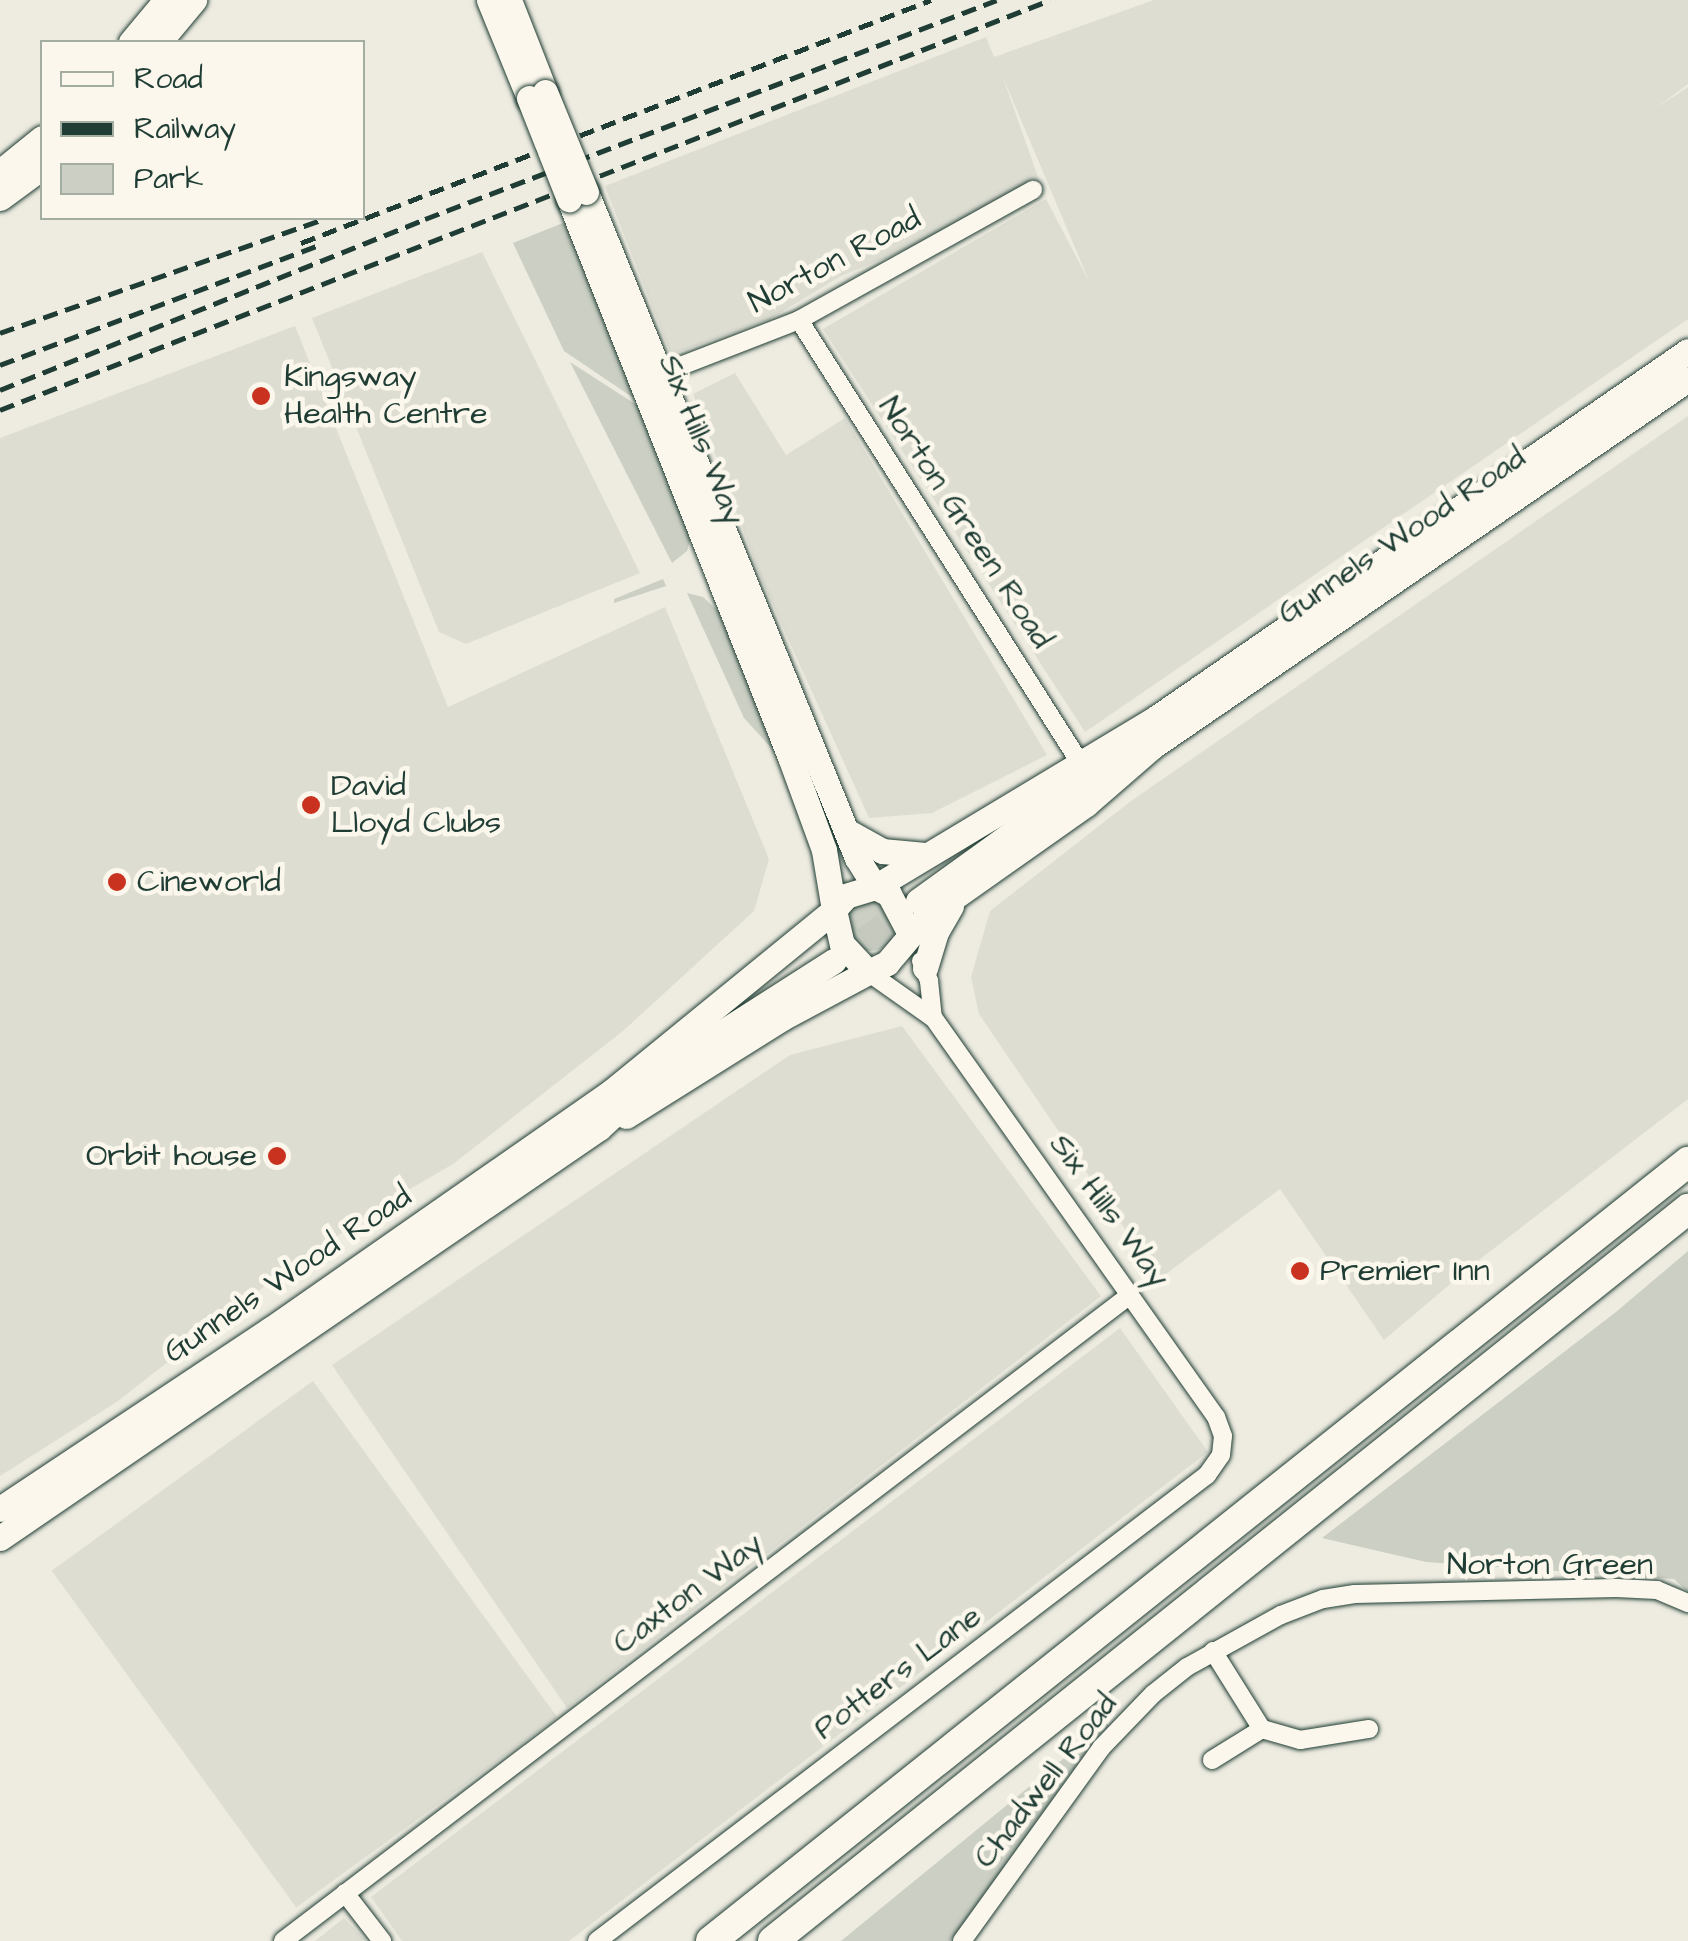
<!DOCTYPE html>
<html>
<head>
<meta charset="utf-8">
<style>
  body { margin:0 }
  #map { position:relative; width:1688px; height:1941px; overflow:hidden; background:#eeece1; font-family:"Architects Daughter",sans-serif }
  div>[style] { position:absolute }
  .built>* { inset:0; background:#ddddd2; transform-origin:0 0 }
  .green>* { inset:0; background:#cbcfc4 }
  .round { border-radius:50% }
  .primary-tunnel>* { height:25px; margin-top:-12.5px; transform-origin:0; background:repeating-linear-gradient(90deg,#c5c9be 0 25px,transparent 0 37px) }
  .roads { filter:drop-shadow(0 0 2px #1f3d34) drop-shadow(0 0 2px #1f3d34) }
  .minor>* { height:18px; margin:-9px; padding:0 9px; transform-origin:9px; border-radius:9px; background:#fbf7ec }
  .primary>* { height:25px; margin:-12.5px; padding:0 12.5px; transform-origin:12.5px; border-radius:12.5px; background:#fbf7ec }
  .motorway>* { height:30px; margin:-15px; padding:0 15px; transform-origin:15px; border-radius:15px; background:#fbf7ec }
  .rail>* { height:5px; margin-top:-2.5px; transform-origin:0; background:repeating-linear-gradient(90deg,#1f3d34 0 15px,transparent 0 23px) }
  .bridges { filter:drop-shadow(0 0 2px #1f3d34) drop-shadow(0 0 2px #1f3d34) }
  .primary-bridge>* { height:25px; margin:-12.5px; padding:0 12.5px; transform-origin:12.5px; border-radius:12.5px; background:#fbf7ec }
  .dots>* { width:28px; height:28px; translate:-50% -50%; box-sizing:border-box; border:5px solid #fbf7ec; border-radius:50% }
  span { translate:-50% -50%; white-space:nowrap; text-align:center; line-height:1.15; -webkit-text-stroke:9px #fbf7ec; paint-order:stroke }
  .street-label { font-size:32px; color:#1f3d34 }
  .poi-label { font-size:32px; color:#1f3d34 }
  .left { translate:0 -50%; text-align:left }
  .right { translate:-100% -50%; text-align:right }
  .legend { position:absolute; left:40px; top:40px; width:325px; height:180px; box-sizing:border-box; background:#fbf7ec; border:2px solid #a3ada2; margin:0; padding:12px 18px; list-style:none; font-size:30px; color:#1f3d34 }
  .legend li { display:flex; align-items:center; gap:20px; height:50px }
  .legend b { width:50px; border:2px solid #a3ada2 }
</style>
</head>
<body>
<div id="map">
  <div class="built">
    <i style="clip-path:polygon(1154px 0,1688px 0,1688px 84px,1656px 108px,1688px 87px,1688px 319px,1085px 732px,823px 329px,1046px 199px,1090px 283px,1002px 75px,1044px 194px,841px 276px,770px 319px,671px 355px,605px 186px,986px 37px,994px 57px)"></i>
    <i style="clip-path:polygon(482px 252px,640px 573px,466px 644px,439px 632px,312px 318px)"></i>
    <i style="clip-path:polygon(295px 326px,448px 707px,665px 607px,769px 859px,754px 911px,623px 1031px,453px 1164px,384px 1204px,271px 1281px,118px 1401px,0 1476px,0 438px)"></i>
    <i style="clip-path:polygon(735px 373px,786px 455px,845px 418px,1047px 755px,932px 813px,869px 818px,762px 581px,693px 394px)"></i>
    <i style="clip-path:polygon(1688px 416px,1688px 1099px,1475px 1263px,1384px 1340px,1280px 1189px,1159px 1279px,979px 1014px,971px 977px,990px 911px,1131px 801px)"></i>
    <i style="clip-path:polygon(902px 1026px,1101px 1296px,567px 1708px,332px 1365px,790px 1055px)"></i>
    <i style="clip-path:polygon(1120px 1328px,1208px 1452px,569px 1941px,402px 1941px,371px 1897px)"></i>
    <i style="left:313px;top:1381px;width:416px;height:323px;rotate:54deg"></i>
    <i style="clip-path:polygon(344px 1918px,366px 1941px,315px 1941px)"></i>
  </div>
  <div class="green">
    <i style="clip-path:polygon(568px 221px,638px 401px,564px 351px,513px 243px)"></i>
    <i style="clip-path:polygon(570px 362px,646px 411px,692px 534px,687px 551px,672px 563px)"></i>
    <i style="clip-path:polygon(663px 579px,666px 586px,614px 603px,614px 599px)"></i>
    <i style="clip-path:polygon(687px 593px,703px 597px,718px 611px,784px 762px,744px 718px)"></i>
    <i class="round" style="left:845px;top:901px;width:50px;height:50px"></i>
    <i style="clip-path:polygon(1688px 1251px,1688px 1592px,1674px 1579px,1426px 1562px,1322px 1538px,1616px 1312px)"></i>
    <i style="clip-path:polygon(1107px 1723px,1112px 1730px,950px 1941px,841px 1941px)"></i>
  </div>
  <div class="primary-tunnel">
    <i style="left:834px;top:961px;width:100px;rotate:-35.6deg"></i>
  </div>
  <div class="roads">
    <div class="minor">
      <i style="left:799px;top:320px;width:522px;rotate:57.59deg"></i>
      <i style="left:660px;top:374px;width:149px;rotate:-21.2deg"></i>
      <i style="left:799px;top:320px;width:268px;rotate:-29.1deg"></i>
      <i style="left:921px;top:961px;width:22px;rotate:68deg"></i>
      <i style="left:929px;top:981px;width:37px;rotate:84deg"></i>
      <i style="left:1213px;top:1651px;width:92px;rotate:57.9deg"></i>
      <i style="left:1262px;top:1729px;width:40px;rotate:16deg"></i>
      <i style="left:1300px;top:1740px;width:70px;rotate:-9.1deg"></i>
      <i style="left:1212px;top:1760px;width:59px;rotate:-31.8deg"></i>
      <i style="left:345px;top:1893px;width:61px;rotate:52.4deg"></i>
      <i style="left:283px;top:1941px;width:1065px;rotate:-37.33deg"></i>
      <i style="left:597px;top:1941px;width:768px;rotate:-37.38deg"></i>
      <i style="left:1207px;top:1475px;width:24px;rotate:-55deg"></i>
      <i style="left:1221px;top:1455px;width:19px;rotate:-84deg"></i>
      <i style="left:1223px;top:1436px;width:20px;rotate:-110deg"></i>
      <i style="left:1216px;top:1417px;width:489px;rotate:-125.3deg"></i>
      <i style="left:933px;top:1018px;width:80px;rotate:-144.7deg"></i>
      <i style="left:962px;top:1941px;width:238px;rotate:-54.2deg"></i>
      <i style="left:1101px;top:1748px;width:75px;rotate:-46.1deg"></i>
      <i style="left:1153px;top:1694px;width:43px;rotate:-38.5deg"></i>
      <i style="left:1187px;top:1667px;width:107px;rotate:-29deg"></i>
      <i style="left:1281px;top:1615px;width:45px;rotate:-20.9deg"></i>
      <i style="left:1323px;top:1599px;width:32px;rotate:-9deg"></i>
      <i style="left:1355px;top:1594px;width:261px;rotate:-1.3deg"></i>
      <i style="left:1616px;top:1588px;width:41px;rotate:2.8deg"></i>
      <i style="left:1657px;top:1590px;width:34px;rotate:23deg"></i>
    </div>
    <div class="primary">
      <i style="left:489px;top:0;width:106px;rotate:67.8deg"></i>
      <i style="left:509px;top:0;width:99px;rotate:68.6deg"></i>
      <i style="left:131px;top:42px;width:55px;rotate:-50.2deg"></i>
      <i style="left:159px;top:42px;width:55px;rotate:-50.2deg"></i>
      <i style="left:0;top:172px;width:54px;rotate:-39deg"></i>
      <i style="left:586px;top:192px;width:719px;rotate:67.86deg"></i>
      <i style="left:857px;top:858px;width:34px;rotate:58deg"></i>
      <i style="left:875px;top:887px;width:328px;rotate:-31deg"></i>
      <i style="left:0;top:198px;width:52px;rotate:-36.4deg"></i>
      <i style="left:850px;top:833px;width:37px;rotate:29deg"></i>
      <i style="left:882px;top:851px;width:43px;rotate:5.3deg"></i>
      <i style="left:918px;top:901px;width:239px;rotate:-35.8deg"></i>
      <i style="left:1112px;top:761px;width:62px;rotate:-44.3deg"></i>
      <i style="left:1156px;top:718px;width:646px;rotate:-34.6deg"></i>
      <i style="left:909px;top:932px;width:43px;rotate:-117.8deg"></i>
      <i style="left:889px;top:894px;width:16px;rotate:-153deg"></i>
      <i style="left:875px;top:887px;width:30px;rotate:163deg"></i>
      <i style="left:846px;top:896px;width:18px;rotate:131deg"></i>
      <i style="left:834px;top:910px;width:35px;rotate:77deg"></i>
      <i style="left:842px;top:944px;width:38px;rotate:47deg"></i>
      <i style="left:868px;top:972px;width:21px;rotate:-25deg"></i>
      <i style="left:887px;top:963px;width:60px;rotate:-49.7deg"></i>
      <i style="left:926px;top:917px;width:196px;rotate:-35.2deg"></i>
      <i style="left:1086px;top:804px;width:89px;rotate:-40.9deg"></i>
      <i style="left:1153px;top:746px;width:649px;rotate:-34.45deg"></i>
      <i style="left:925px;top:968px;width:38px;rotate:-73deg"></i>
      <i style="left:936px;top:932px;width:30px;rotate:-60deg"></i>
      <i style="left:626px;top:1116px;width:184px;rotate:-32.1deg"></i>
      <i style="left:782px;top:1018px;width:98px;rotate:-28.1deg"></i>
      <i style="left:0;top:1509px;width:325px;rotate:-33.6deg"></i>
      <i style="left:271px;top:1329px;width:414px;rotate:-34.9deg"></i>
      <i style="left:611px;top:1092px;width:288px;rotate:-39.2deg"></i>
      <i style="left:834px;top:910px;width:61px;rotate:-99.5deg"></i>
      <i style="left:824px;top:850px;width:99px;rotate:-110.1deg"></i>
      <i style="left:790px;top:757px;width:600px;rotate:-111.61deg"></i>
      <i style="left:0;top:1538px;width:726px;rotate:-34.39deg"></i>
      <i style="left:599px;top:1128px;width:79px;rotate:-43deg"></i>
      <i style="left:657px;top:1074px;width:210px;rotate:-32.6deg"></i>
    </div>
    <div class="motorway">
      <i style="left:711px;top:1941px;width:1250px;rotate:-38.57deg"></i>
      <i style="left:773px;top:1941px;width:1172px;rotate:-38.66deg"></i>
    </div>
  </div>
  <div class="rail">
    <i style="left:301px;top:243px;width:675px;rotate:-21.09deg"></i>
    <i style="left:0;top:333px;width:340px;rotate:-19.4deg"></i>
    <i style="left:0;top:365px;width:342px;rotate:-20.6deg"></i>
    <i style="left:0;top:390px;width:458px;rotate:-21.9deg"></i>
    <i style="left:425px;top:219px;width:612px;rotate:-20.95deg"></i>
    <i style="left:0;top:410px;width:1127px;rotate:-21.33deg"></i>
  </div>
  <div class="bridges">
    <div class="primary-bridge">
      <i style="left:545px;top:92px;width:108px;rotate:67.7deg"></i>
      <i style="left:529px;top:98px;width:109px;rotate:68.4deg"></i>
    </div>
  </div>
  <div class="dots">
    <i style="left:261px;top:396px;background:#c8321e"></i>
    <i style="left:311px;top:805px;background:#c8321e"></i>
    <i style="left:117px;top:882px;background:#c8321e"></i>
    <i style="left:277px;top:1156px;background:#c8321e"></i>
    <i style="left:1300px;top:1271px;background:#c8321e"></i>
  </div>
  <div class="street-label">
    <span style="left:835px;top:261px;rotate:-28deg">Norton Road</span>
    <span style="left:701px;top:440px;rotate:68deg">Six Hills Way</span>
    <span style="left:965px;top:523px;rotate:57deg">Norton Green Road</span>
    <span style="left:1402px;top:536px;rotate:-34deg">Gunnels Wood Road</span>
    <span style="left:1109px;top:1211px;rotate:54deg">Six Hills Way</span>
    <span style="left:288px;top:1275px;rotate:-34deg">Gunnels Wood Road</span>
    <span style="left:1550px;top:1565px">Norton Green</span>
    <span style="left:688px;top:1594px;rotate:-37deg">Caxton Way</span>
    <span style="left:898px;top:1673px;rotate:-37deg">Potters Lane</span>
    <span style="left:1046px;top:1781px;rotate:-52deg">Chadwell Road</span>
  </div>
  <div class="poi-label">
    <span class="left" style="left:284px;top:396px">Kingsway<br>Health Centre</span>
    <span class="left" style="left:331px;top:805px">David<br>Lloyd Clubs</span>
    <span class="left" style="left:137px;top:882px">Cineworld</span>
    <span class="right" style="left:257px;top:1156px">Orbit house</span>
    <span class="left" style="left:1320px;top:1271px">Premier Inn</span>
  </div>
  <ul class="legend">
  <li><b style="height:12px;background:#fbf7ec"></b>Road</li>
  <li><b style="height:12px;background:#1f3d34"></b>Railway</li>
  <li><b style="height:28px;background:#cbcfc4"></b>Park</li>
  </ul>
</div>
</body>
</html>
